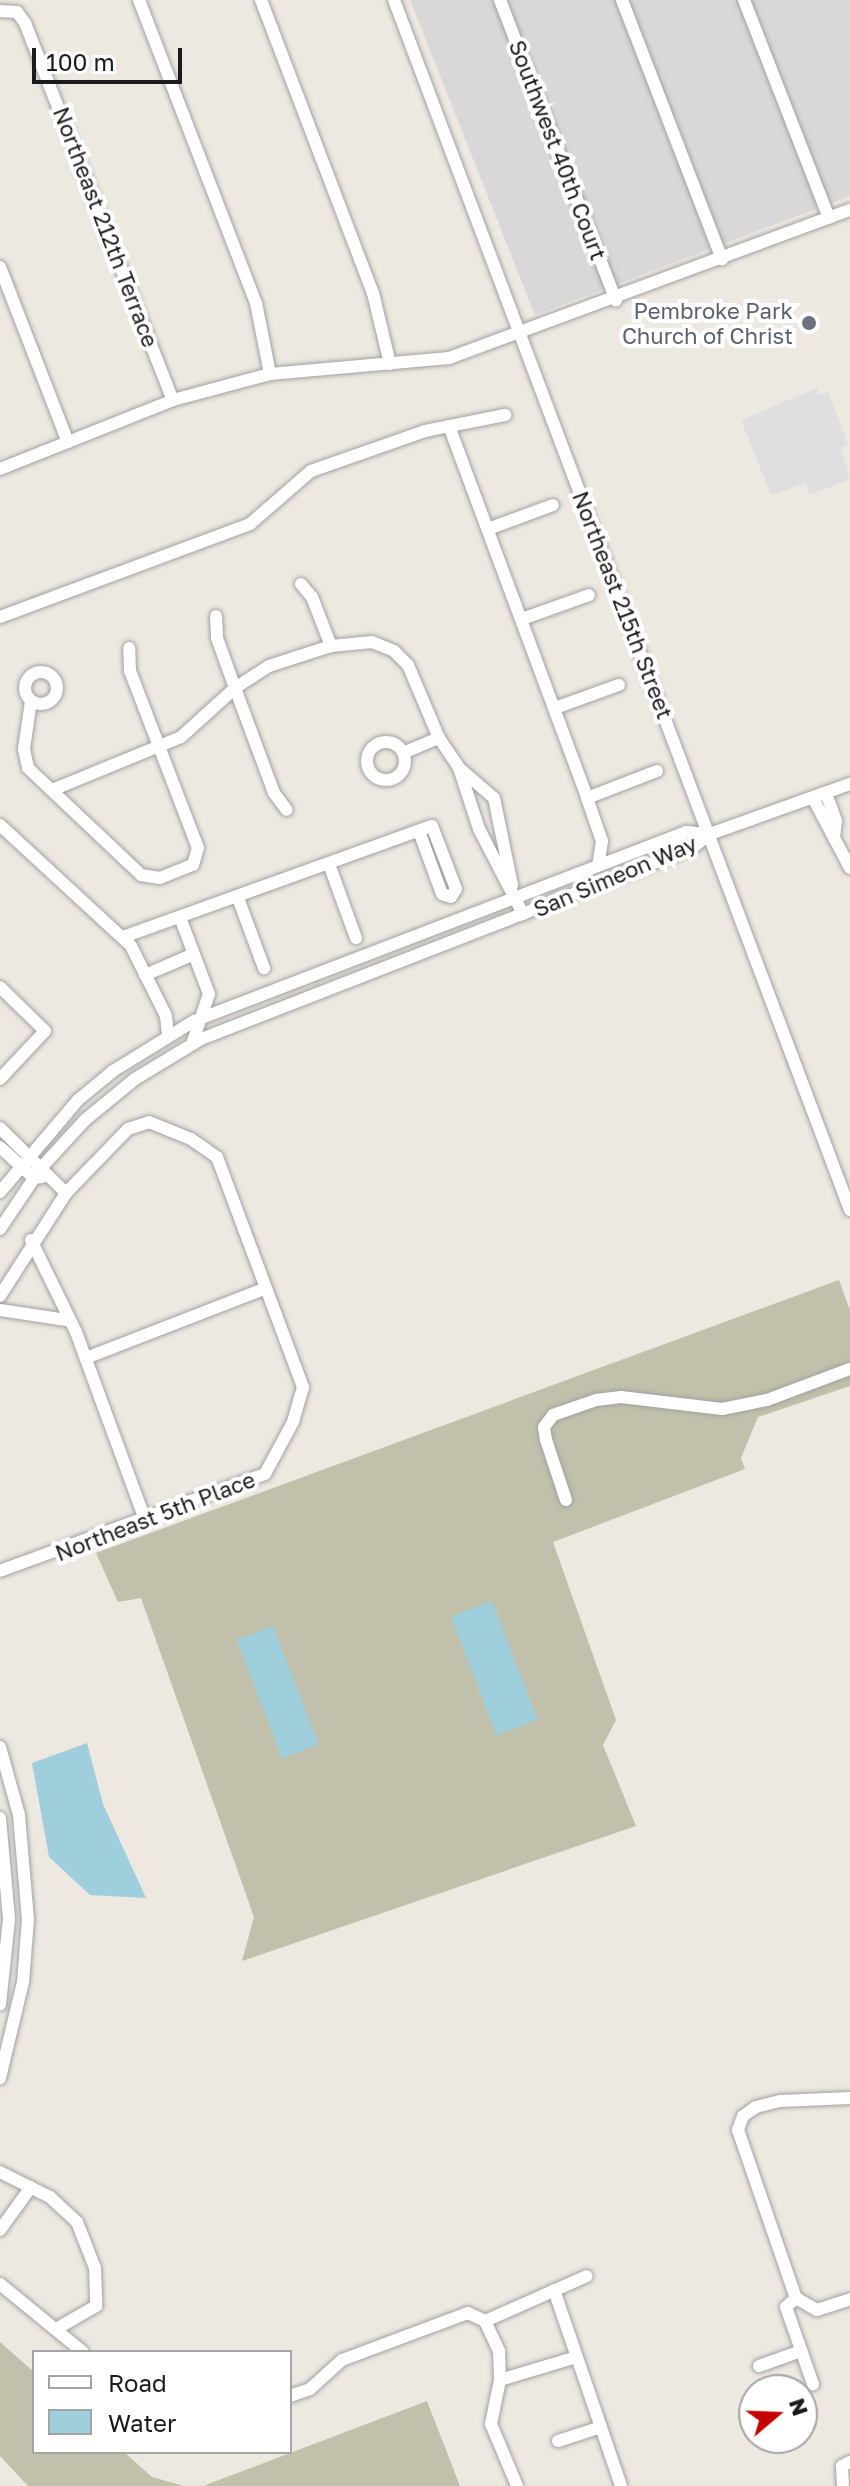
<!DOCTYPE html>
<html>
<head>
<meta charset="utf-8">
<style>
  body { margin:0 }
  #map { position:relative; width:850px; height:2486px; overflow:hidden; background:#ede8e0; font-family:"Golos Text",sans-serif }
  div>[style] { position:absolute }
  .residential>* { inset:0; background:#d9d7d7 }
  .construction>* { inset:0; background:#c1c1ab }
  .parking>* { inset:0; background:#dfdfdf }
  .water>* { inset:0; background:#9fcedc; transform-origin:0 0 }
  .roads { filter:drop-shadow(0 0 2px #a2a2a2) drop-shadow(0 0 2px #a2a2a2) }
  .minor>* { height:12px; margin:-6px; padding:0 6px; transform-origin:6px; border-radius:6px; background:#fff }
  .minor>.ring { margin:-6px; padding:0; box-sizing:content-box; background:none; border:12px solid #fff; border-radius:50% }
  .dots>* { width:22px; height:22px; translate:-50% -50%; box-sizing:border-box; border:4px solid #fff; border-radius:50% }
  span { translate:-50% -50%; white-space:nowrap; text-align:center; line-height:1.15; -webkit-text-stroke:8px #fff; paint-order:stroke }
  .street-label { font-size:22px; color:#1b1b1b }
  .worship-label { font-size:22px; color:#5b616d }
  .right { translate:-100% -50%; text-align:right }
  .legend { position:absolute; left:32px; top:2350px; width:260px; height:104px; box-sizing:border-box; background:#fff; border:2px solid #a4a4a4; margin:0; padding:10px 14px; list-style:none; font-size:24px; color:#1b1b1b }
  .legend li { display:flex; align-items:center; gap:16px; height:40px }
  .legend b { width:40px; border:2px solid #a4a4a4 }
  .north { position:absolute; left:738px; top:2374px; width:80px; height:80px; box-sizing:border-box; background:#fff; border:2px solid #a4a4a4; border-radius:50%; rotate:71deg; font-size:22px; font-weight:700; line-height:32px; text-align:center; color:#1b1b1b }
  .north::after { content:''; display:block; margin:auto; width:28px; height:36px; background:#c50100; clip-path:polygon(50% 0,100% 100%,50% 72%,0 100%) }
  .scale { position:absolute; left:32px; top:48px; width:150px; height:36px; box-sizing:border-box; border:4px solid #1b1b1b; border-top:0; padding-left:10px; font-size:24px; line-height:28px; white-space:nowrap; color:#1b1b1b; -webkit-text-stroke:6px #fff; paint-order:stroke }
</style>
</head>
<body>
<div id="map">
  <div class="residential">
    <i style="clip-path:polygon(410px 0,850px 0,850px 196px,535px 315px)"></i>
  </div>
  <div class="construction">
    <i style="clip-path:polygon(839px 1280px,850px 1310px,850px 1386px,758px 1417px,741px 1458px,745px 1469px,553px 1542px,616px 1720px,603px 1745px,636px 1826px,242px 1961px,254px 1917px,141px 1598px,118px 1602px,96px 1553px)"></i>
    <i style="clip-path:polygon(0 2342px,34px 2372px,34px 2452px,124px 2452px,152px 2477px,184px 2486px,28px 2486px,0 2456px)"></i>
    <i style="clip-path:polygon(427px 2401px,460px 2486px,203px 2486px)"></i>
  </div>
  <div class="parking">
    <i style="clip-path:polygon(817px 388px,819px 395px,828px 392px,848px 444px,841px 449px,850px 479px,809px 495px,806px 483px,771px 495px,741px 420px)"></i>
  </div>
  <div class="water">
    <i style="left:492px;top:1601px;width:127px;height:44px;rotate:69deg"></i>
    <i style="left:273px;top:1626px;width:127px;height:39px;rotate:69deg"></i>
    <i style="clip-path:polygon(87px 1743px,103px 1804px,146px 1898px,90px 1895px,49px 1857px,32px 1763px)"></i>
  </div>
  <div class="roads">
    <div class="minor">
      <i style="left:139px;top:0;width:325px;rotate:68.9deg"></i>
      <i style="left:256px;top:303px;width:72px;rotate:78.8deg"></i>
      <i style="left:261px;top:0;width:314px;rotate:69.1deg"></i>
      <i style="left:373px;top:293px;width:73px;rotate:76.5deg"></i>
      <i style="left:394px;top:0;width:1293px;rotate:69.35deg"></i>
      <i style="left:500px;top:0;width:322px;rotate:68.9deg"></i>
      <i style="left:622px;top:0;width:278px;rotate:68.9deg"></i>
      <i style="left:744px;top:0;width:234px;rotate:68.7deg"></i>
      <i style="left:0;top:11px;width:17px;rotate:3deg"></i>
      <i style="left:17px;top:12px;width:14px;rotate:54deg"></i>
      <i style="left:25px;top:23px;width:405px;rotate:68.6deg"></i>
      <i style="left:0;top:267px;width:188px;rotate:68.8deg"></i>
      <i style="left:449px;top:426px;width:397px;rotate:69.6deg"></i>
      <i style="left:587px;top:798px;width:75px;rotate:-21.1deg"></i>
      <i style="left:0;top:469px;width:186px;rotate:-21.7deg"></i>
      <i style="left:173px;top:400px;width:100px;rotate:-15deg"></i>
      <i style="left:270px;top:374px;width:180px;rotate:-5.1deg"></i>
      <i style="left:449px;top:358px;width:427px;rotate:-20.3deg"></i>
      <i style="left:488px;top:529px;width:69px;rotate:-20.3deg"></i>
      <i style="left:301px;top:584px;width:17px;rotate:50deg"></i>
      <i style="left:312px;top:597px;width:53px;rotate:68.8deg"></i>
      <i style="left:216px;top:616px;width:22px;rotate:87deg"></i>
      <i style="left:217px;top:638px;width:53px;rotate:70.2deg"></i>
      <i style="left:235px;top:688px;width:112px;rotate:69.6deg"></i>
      <i style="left:274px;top:793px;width:21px;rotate:53deg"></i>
      <i style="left:0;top:617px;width:267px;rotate:-20.4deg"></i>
      <i style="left:250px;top:524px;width:81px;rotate:-41deg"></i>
      <i style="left:311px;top:471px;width:121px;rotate:-19.3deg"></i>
      <i style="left:425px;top:431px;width:82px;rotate:-11.3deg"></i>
      <i style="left:522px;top:619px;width:71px;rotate:-19.7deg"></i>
      <i class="ring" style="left:25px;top:672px;width:20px;height:20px"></i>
      <i style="left:31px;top:701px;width:49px;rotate:98.3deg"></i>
      <i style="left:24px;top:749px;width:19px;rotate:78deg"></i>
      <i style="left:28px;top:768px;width:156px;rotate:43.4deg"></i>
      <i style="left:141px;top:875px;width:19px;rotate:9deg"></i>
      <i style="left:160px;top:878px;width:35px;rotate:-22deg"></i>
      <i style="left:193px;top:865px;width:18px;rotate:-74deg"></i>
      <i style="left:198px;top:848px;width:190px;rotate:-111deg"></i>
      <i style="left:130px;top:671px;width:23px;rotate:-92deg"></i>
      <i style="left:555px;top:708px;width:68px;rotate:-19.8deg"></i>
      <i class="ring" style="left:367px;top:742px;width:26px;height:26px"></i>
      <i style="left:403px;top:753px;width:39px;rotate:-23deg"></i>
      <i style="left:459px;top:768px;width:64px;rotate:71.8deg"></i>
      <i style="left:479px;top:829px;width:96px;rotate:62.6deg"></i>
      <i style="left:52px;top:790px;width:139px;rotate:-22.3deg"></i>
      <i style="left:181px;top:737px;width:73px;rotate:-42.2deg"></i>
      <i style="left:235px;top:688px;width:40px;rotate:-32.9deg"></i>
      <i style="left:269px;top:666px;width:65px;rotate:-17.9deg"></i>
      <i style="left:331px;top:646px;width:41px;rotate:-5.6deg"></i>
      <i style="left:372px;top:642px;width:24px;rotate:22deg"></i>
      <i style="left:394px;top:651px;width:20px;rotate:45deg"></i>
      <i style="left:408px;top:665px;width:79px;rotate:67deg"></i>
      <i style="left:439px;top:738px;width:36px;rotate:56deg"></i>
      <i style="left:459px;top:768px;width:46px;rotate:40.6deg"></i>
      <i style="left:494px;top:798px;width:89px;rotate:78.3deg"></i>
      <i style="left:826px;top:793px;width:30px;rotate:70deg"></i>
      <i style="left:836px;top:821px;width:17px;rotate:97deg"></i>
      <i style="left:587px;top:798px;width:46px;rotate:70.8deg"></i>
      <i style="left:602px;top:841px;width:25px;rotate:99deg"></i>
      <i style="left:813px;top:798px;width:79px;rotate:62.1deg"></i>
      <i style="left:0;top:825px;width:178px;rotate:42.7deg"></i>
      <i style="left:131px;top:946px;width:78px;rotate:63.4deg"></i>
      <i style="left:166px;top:1016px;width:19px;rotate:84deg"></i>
      <i style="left:329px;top:864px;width:79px;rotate:70deg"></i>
      <i style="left:238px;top:898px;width:75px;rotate:69.6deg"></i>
      <i style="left:181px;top:920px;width:79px;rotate:69.3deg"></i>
      <i style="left:209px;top:994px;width:53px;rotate:108.8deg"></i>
      <i style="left:123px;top:937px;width:328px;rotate:-19.8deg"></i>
      <i style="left:432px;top:826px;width:67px;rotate:69.1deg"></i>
      <i style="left:456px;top:889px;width:9px;rotate:122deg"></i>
      <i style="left:451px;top:897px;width:9px;rotate:-162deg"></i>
      <i style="left:442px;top:894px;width:67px;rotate:-110.1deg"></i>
      <i style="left:145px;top:975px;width:53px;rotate:-23.2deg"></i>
      <i style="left:0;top:987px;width:63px;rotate:44.4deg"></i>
      <i style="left:45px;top:1031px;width:66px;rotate:133.2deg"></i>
      <i style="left:0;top:1128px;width:93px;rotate:44.6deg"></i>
      <i style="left:0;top:1147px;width:46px;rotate:42.4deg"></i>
      <i style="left:34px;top:1178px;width:8px;rotate:-7deg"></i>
      <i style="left:0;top:1192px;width:121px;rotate:-49.7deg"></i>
      <i style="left:78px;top:1100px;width:45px;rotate:-39.6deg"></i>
      <i style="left:113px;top:1071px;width:95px;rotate:-31.7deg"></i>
      <i style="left:194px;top:1021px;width:527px;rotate:-21.01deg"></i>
      <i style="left:686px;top:832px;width:24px;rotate:5deg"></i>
      <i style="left:0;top:1229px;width:73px;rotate:-56.1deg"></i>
      <i style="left:41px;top:1168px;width:65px;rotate:-47.5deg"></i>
      <i style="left:85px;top:1120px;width:65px;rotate:-39.4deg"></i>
      <i style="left:135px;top:1079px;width:77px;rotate:-31.2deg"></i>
      <i style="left:201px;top:1039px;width:527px;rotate:-21.26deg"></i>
      <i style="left:692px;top:848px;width:23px;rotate:-38deg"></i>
      <i style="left:710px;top:834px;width:149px;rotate:-19.7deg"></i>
      <i style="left:31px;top:1240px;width:102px;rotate:63.9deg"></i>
      <i style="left:76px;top:1332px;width:200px;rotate:69.8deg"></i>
      <i style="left:0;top:1296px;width:122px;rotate:-57.3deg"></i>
      <i style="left:66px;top:1193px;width:89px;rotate:-45.9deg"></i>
      <i style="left:128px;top:1129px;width:22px;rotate:-18deg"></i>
      <i style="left:149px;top:1122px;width:45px;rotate:22deg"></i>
      <i style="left:191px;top:1139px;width:32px;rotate:35deg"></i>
      <i style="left:217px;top:1157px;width:246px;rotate:69.5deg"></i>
      <i style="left:303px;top:1387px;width:36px;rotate:106deg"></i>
      <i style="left:293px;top:1422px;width:59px;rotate:118.3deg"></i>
      <i style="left:265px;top:1474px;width:282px;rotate:159.9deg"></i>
      <i style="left:0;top:1310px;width:67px;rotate:8.6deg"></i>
      <i style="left:86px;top:1358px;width:191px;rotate:-21.2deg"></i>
      <i style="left:566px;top:1500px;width:63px;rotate:-108.4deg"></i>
      <i style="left:546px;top:1440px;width:13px;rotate:-99deg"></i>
      <i style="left:544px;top:1427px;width:15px;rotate:-53deg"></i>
      <i style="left:553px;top:1415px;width:46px;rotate:-19.2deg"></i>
      <i style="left:596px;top:1400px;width:25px;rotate:-7deg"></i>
      <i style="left:621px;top:1397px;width:102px;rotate:6.8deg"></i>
      <i style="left:722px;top:1409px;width:46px;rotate:-11.3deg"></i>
      <i style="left:767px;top:1400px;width:89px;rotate:-20.5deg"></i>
      <i style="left:0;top:1747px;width:71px;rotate:74.4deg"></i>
      <i style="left:19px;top:1815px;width:104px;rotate:85.1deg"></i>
      <i style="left:28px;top:1919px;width:63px;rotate:94.5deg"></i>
      <i style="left:23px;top:1982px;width:99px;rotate:103.5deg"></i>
      <i style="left:0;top:1818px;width:101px;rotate:84.9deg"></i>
      <i style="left:9px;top:1919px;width:86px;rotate:96deg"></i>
      <i style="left:850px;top:2098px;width:70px;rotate:177.5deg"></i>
      <i style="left:780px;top:2101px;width:25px;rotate:166deg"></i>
      <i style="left:756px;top:2107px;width:16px;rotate:145deg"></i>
      <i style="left:743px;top:2116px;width:15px;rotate:110deg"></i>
      <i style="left:738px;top:2130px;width:178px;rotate:71deg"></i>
      <i style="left:796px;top:2298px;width:24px;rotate:30deg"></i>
      <i style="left:817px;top:2310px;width:35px;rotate:-18deg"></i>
      <i style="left:0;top:2172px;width:56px;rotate:26.6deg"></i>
      <i style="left:50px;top:2197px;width:37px;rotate:43deg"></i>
      <i style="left:77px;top:2222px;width:49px;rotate:68.6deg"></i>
      <i style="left:95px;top:2268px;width:38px;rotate:88deg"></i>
      <i style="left:96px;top:2306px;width:46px;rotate:150.1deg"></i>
      <i style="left:0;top:2230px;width:53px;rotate:-54.2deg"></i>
      <i style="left:0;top:2284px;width:107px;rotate:39.3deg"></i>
      <i style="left:554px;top:2290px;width:207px;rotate:71.1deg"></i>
      <i style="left:796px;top:2298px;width:13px;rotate:138deg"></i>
      <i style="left:786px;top:2307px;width:82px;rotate:70.7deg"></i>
      <i style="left:485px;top:2321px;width:33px;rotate:65deg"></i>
      <i style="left:499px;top:2351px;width:29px;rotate:88deg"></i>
      <i style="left:500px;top:2380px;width:45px;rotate:101.6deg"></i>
      <i style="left:491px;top:2424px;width:67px;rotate:67.2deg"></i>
      <i style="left:759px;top:2366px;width:45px;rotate:-19.7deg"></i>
      <i style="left:500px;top:2380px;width:79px;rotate:-16.8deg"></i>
      <i style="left:290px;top:2396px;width:21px;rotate:-19deg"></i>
      <i style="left:310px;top:2389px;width:43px;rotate:-42.2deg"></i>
      <i style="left:342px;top:2360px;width:134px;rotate:-20.5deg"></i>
      <i style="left:468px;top:2313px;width:19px;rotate:25deg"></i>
      <i style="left:485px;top:2321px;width:111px;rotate:-23.8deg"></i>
      <i style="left:558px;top:2441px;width:45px;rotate:-18deg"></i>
      <i style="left:843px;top:2486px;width:20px;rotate:-93deg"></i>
      <i style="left:842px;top:2466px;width:9px;rotate:-27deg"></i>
    </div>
  </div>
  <div class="dots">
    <i style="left:809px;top:323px;background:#6b7280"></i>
  </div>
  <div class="street-label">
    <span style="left:558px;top:150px;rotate:69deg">Southwest 40th Court</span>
    <span style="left:106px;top:227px;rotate:69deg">Northeast 212th Terrace</span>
    <span style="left:623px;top:605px;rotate:69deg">Northeast 215th Street</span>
    <span style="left:615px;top:876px;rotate:-23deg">San Simeon Way</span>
    <span style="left:155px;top:1516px;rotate:-21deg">Northeast 5th Place</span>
  </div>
  <div class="worship-label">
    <span class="right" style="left:793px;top:323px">Pembroke Park<br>Church of Christ</span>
  </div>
  <ul class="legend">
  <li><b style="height:10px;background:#fff"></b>Road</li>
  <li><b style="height:22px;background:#9fcedc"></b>Water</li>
  </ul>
  <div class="north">N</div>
  <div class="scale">100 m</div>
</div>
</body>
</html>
